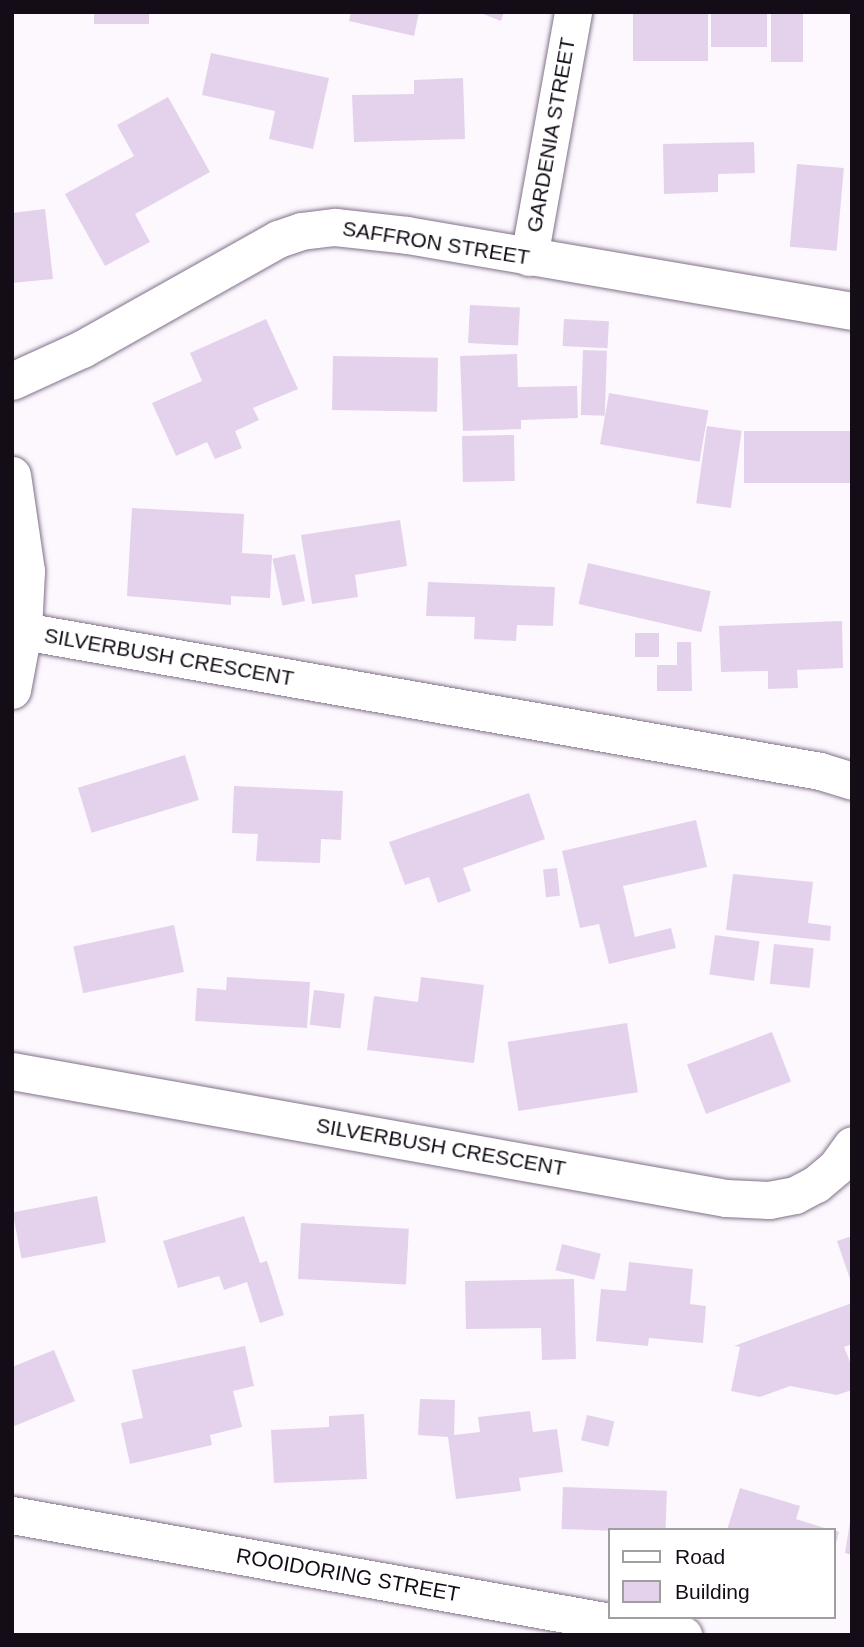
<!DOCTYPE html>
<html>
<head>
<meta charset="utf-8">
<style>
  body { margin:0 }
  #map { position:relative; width:864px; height:1647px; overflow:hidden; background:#fcf8fe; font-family:Arial,sans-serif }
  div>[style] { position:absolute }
  .building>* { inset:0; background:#e4d2ed; transform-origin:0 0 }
  .roads { filter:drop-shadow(0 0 2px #82718a) drop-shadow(0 0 2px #82718a) }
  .minor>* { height:37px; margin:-18.5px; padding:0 18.5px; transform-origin:18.5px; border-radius:18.5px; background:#fff }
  span { translate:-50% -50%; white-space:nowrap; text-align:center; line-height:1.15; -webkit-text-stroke:7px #fff; paint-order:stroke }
  .street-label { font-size:21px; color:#140d17 }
  .frame { position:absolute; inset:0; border:14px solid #140d17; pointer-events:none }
  .legend { position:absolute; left:608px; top:1528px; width:228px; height:91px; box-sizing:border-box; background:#fff; border:2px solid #a19ea2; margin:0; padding:9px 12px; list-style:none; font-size:21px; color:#140d17 }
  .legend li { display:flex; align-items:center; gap:14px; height:35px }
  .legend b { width:35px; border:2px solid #a19ea2 }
</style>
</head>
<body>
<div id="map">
  <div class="building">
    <i style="left:94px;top:12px;width:55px;height:12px"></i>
    <i style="clip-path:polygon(351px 12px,419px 12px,414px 36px,349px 21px)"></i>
    <i style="clip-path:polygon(478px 12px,504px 12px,501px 21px)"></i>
    <i style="left:633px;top:12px;width:75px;height:49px"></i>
    <i style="left:711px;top:12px;width:56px;height:35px"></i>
    <i style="left:771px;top:12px;width:32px;height:50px"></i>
    <i style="clip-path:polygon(211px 53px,329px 78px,313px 149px,269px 139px,275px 111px,202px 95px)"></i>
    <i style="clip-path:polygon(463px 78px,465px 139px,354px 142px,352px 95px,414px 94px,414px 80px)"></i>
    <i style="clip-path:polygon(168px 97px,210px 172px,135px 214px,150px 242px,105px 266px,65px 194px,134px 156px,117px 125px)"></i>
    <i style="clip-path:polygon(754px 142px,755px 173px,718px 174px,718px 192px,664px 194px,663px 144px)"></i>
    <i style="left:797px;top:164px;width:47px;height:83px;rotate:5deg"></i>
    <i style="clip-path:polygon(45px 209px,53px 279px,12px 283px,12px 213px)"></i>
    <i style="left:470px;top:305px;width:50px;height:38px;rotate:3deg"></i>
    <i style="clip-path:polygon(266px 319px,298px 389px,253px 408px,259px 420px,235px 431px,242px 448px,215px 459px,207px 442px,176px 456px,152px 403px,202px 381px,190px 353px)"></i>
    <i style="left:564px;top:319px;width:45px;height:27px;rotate:3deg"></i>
    <i style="left:583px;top:350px;width:24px;height:65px;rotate:2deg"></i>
    <i style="clip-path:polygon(517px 354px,518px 387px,577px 386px,578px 418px,521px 420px,521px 429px,463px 431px,460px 356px)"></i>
    <i style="left:333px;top:356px;width:105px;height:54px;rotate:1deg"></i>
    <i style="left:609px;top:393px;width:101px;height:52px;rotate:10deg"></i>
    <i style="left:707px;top:426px;width:35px;height:78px;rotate:8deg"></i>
    <i style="left:852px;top:431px;width:52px;height:108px;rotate:90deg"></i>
    <i style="left:514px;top:435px;width:46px;height:52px;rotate:89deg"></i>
    <i style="clip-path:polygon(132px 508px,244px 514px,242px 553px,272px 555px,270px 598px,231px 596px,231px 605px,127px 596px)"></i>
    <i style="clip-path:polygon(400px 520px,407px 566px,355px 575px,358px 597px,312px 604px,301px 535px)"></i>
    <i style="left:295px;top:554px;width:48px;height:23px;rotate:78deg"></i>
    <i style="left:588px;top:563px;width:126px;height:42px;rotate:13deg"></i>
    <i style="clip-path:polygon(428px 582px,555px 587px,553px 626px,517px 625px,516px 641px,474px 639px,475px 617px,426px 616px)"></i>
    <i style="clip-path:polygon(842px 621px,843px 668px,797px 670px,798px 688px,768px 689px,768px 671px,721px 672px,719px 626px)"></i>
    <i style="left:635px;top:633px;width:24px;height:24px"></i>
    <i style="clip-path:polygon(677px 642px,691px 642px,692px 691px,657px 691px,657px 665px,677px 665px)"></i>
    <i style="left:185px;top:755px;width:47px;height:112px;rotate:73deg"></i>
    <i style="clip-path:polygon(234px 786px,343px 791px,341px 840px,321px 839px,320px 863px,256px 861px,258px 834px,232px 833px)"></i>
    <i style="clip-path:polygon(529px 793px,545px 839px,463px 868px,471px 891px,438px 903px,429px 877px,405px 885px,389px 842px)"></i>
    <i style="clip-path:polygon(696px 820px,707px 867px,623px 886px,635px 937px,671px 928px,676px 948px,609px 964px,599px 924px,580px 928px,562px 851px)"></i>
    <i style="left:557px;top:868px;width:28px;height:14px;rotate:84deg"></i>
    <i style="clip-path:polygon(733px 874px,813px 882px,808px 923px,831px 926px,830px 941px,726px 930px)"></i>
    <i style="left:174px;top:925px;width:48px;height:103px;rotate:78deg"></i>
    <i style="left:715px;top:935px;width:45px;height:40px;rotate:8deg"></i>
    <i style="left:774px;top:944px;width:40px;height:40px;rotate:6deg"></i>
    <i style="clip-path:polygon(227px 977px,310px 982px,307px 1028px,195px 1021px,197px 988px,226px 990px)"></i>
    <i style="clip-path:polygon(421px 977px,484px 985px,474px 1063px,367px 1050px,374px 996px,418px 1002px)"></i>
    <i style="left:314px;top:990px;width:31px;height:35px;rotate:7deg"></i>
    <i style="left:627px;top:1023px;width:70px;height:121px;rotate:81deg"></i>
    <i style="left:772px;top:1032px;width:53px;height:91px;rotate:69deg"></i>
    <i style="left:97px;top:1196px;width:47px;height:86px;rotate:79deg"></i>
    <i style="clip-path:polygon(244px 1216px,260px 1263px,267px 1261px,284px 1315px,260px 1323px,247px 1282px,224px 1290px,219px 1276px,178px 1288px,163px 1241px)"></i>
    <i style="left:301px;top:1223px;width:108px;height:56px;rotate:3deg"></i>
    <i style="clip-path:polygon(852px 1236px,852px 1282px,851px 1282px,837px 1241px)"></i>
    <i style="left:562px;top:1244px;width:40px;height:27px;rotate:14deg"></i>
    <i style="clip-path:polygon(629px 1262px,693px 1269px,690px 1304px,706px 1306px,703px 1343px,649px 1338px,648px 1346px,596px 1341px,601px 1289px,626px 1291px)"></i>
    <i style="clip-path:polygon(574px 1279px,576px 1359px,542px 1360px,541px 1328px,466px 1329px,465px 1281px)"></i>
    <i style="clip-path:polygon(852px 1303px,852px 1344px,844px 1347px,852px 1367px,852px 1390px,837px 1395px,790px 1386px,760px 1397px,731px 1391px,740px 1347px,734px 1346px)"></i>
    <i style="clip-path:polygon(245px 1346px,254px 1386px,233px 1391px,242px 1427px,210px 1435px,212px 1445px,130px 1464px,121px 1423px,143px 1418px,132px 1370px)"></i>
    <i style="clip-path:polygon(54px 1350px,75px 1401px,12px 1427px,12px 1367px)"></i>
    <i style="clip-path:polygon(420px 1399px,455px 1400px,454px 1435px,480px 1432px,478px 1417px,530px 1411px,533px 1432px,557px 1429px,563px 1472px,519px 1478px,521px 1491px,456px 1499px,448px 1437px,418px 1435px)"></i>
    <i style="clip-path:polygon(364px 1414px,367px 1479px,274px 1483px,271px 1430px,329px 1427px,329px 1416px)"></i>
    <i style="left:587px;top:1415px;width:28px;height:26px;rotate:13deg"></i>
    <i style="left:563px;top:1487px;width:104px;height:42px;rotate:2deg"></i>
    <i style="clip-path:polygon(740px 1488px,800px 1506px,796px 1519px,831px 1530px,727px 1530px)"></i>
    <i style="clip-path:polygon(850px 1522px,852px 1522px,852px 1555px,845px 1553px)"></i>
    <i style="clip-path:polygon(834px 1530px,839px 1532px,835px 1547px,834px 1547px)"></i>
  </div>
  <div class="roads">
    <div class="minor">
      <i style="left:529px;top:257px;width:249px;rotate:-79.8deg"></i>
      <i style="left:12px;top:381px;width:77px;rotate:-24.6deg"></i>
      <i style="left:82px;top:349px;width:225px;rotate:-29.3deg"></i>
      <i style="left:278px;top:239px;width:24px;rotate:-19deg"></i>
      <i style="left:301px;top:231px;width:34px;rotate:-7deg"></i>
      <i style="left:335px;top:227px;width:72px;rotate:6.3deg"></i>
      <i style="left:407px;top:235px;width:451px;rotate:9.7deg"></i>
      <i style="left:12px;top:475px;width:97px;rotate:81.7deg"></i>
      <i style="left:26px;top:571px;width:60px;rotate:92.9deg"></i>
      <i style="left:23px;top:631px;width:60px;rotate:100.6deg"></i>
      <i style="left:23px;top:631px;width:809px;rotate:9.96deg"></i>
      <i style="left:820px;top:771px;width:34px;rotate:17deg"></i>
      <i style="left:12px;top:1071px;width:725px;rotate:10.09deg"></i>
      <i style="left:726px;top:1198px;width:43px;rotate:2.7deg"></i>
      <i style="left:769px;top:1200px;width:26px;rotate:-11deg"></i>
      <i style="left:795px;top:1195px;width:24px;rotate:-28deg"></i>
      <i style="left:816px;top:1184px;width:26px;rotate:-40deg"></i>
      <i style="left:836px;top:1167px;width:27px;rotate:-54deg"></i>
      <i style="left:12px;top:1515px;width:682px;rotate:10.14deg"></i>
    </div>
  </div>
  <div class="street-label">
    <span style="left:551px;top:135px;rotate:-80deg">GARDENIA STREET</span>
    <span style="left:436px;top:243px;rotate:9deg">SAFFRON STREET</span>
    <span style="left:169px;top:657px;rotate:10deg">SILVERBUSH CRESCENT</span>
    <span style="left:441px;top:1147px;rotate:10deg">SILVERBUSH CRESCENT</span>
    <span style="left:348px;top:1575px;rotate:10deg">ROOIDORING STREET</span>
  </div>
  <div class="frame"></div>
  <ul class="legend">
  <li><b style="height:9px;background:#fff"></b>Road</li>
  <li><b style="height:19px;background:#e4d2ed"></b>Building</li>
  </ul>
</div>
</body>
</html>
